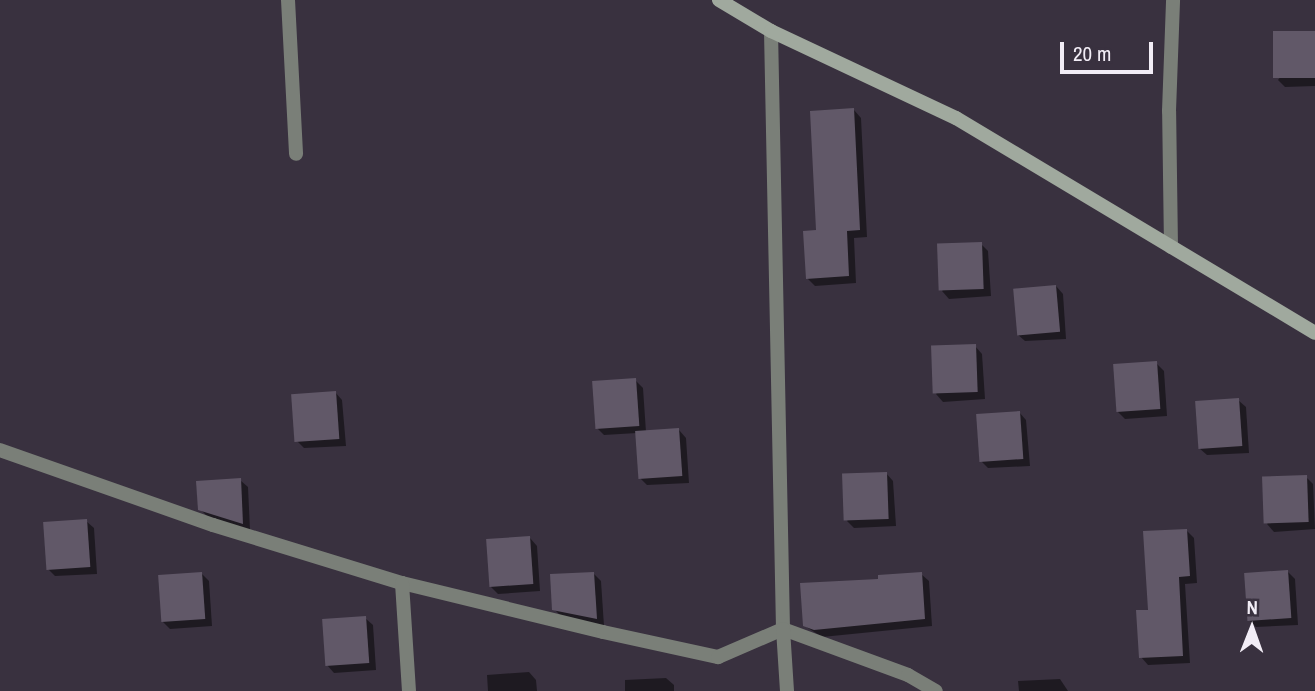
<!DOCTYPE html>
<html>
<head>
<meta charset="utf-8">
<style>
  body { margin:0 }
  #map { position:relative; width:1315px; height:691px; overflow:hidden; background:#39313f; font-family:"Archivo Narrow",sans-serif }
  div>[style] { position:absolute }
  .shadow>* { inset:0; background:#0007 }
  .building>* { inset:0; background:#615868; transform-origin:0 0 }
  .street>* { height:14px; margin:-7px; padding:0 7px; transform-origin:7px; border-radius:7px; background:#7a7f78 }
  .secondary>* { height:14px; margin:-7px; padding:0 7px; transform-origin:7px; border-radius:7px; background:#a0a99e }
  span { translate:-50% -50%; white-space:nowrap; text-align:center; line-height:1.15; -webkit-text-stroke:6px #39313f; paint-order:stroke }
  .north { position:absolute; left:1217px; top:593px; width:70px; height:70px; -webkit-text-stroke:5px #39313f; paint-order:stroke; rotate:1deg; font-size:19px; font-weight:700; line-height:28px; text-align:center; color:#f2edf6 }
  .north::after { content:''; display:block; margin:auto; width:24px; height:32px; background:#f2edf6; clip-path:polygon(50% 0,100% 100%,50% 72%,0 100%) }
  .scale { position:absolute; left:1060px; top:42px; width:93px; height:32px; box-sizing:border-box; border:4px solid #f2edf6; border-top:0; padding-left:9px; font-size:21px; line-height:24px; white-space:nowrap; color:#f2edf6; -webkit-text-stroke:5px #39313f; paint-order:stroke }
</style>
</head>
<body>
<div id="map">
  <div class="shadow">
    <i style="clip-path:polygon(1315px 32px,1315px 86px,1285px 87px,1278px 80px)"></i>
    <i style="clip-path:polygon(854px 110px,861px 118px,867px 237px,854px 238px,856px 283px,815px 286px,807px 278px,818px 232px)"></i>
    <i style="clip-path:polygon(981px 244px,988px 251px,991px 296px,949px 299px,942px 291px)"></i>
    <i style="clip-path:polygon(1056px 286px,1063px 294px,1066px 339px,1025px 341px,1017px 334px)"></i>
    <i style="clip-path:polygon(975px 346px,982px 354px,985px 399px,943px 402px,936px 394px)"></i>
    <i style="clip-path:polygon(1156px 363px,1164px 371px,1167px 416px,1125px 419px,1117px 411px)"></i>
    <i style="clip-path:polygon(635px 380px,643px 388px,646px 432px,679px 430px,686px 438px,689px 483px,647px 485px,640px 478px,637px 433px,604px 435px,596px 427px)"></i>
    <i style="clip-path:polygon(335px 392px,342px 400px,346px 446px,304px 448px,296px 440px)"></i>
    <i style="clip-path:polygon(1238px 400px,1246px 407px,1249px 453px,1207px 455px,1199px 448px)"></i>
    <i style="clip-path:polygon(1019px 412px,1026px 420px,1030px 466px,988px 468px,980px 460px)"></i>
    <i style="clip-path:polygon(886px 473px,893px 481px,896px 526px,854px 528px,847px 521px)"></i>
    <i style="clip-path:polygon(1306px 477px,1313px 484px,1315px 529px,1274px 532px,1267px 524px)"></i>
    <i style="clip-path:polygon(240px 480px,248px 487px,250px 530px,208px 517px,200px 509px)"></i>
    <i style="clip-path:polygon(86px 521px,94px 528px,97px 574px,55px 576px,48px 569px)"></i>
    <i style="clip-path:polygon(1186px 530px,1194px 538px,1197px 583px,1185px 584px,1190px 663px,1148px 665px,1141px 657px,1150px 611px)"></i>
    <i style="clip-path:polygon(530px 538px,537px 546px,540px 591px,498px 594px,490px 586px)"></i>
    <i style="clip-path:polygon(1288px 572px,1295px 579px,1298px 625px,1256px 627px,1249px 620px)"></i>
    <i style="clip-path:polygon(201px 573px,209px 581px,212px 626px,170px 629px,162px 621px)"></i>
    <i style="clip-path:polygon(594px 574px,601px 581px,604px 626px,562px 617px,554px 609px)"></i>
    <i style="clip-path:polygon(921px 574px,929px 581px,932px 626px,822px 637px,805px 626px,880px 580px)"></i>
    <i style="clip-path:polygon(365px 618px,373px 625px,376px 670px,334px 673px,327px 665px)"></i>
    <i style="clip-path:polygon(529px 672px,536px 680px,537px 691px,488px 691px,487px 675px)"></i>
    <i style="clip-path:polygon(666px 678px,674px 685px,674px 691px,625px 691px,625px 680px)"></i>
    <i style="clip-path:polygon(1060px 679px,1068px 691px,1019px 691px,1018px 681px)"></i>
  </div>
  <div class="building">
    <i style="left:1315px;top:31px;width:47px;height:42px;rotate:90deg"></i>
    <i style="clip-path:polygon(854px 108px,860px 230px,847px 231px,849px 276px,806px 279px,803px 231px,816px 230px,810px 111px)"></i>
    <i style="left:982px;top:242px;width:47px;height:45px;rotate:88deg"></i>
    <i style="left:1056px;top:285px;width:47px;height:43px;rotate:85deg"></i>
    <i style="left:976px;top:344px;width:48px;height:45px;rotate:88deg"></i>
    <i style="left:1157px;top:361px;width:48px;height:44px;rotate:86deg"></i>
    <i style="left:636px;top:378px;width:48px;height:44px;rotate:86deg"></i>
    <i style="left:336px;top:391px;width:48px;height:45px;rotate:86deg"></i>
    <i style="left:1239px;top:398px;width:48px;height:44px;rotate:86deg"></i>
    <i style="left:1020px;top:411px;width:48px;height:44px;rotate:86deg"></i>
    <i style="left:679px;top:428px;width:48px;height:44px;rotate:86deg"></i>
    <i style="left:887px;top:472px;width:47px;height:45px;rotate:88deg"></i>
    <i style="left:1307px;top:475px;width:47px;height:45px;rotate:88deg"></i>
    <i style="clip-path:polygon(241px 478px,243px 524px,198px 510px,196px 481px)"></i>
    <i style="left:87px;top:519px;width:48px;height:44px;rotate:86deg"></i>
    <i style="clip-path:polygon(1187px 529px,1190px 576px,1179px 577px,1183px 656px,1139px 658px,1136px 610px,1148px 610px,1143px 531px)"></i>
    <i style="left:530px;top:536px;width:48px;height:44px;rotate:86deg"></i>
    <i style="left:1288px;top:570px;width:48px;height:44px;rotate:86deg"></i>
    <i style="left:202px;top:572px;width:47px;height:44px;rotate:86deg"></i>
    <i style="clip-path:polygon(594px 572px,597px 619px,552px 610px,550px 574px)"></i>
    <i style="clip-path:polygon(922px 572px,925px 619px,814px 630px,803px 626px,800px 583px,878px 579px,878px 575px)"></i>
    <i style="left:366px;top:616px;width:47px;height:44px;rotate:86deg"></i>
  </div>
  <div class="street">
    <i style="left:288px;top:0;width:154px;rotate:87deg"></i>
    <i style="left:771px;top:31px;width:598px;rotate:88.85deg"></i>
    <i style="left:783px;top:629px;width:133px;rotate:20.2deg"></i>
    <i style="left:908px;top:675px;width:32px;rotate:30deg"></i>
    <i style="left:1171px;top:247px;width:136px;rotate:-90.8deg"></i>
    <i style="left:1169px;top:111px;width:111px;rotate:-87.9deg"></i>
    <i style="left:0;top:450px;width:226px;rotate:19.4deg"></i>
    <i style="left:213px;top:525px;width:198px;rotate:17.1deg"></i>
    <i style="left:402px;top:583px;width:207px;rotate:13.7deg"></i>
    <i style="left:603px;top:632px;width:118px;rotate:12.3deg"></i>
    <i style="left:718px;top:657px;width:71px;rotate:-23.3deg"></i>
    <i style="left:783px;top:629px;width:62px;rotate:86.3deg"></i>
    <i style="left:402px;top:583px;width:108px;rotate:86.3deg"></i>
  </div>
  <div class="secondary">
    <i style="left:719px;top:0;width:61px;rotate:30.8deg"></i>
    <i style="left:771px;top:31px;width:204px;rotate:25.2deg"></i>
    <i style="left:956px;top:118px;width:418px;rotate:30.9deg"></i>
  </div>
  <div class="north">N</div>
  <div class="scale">20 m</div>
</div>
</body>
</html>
